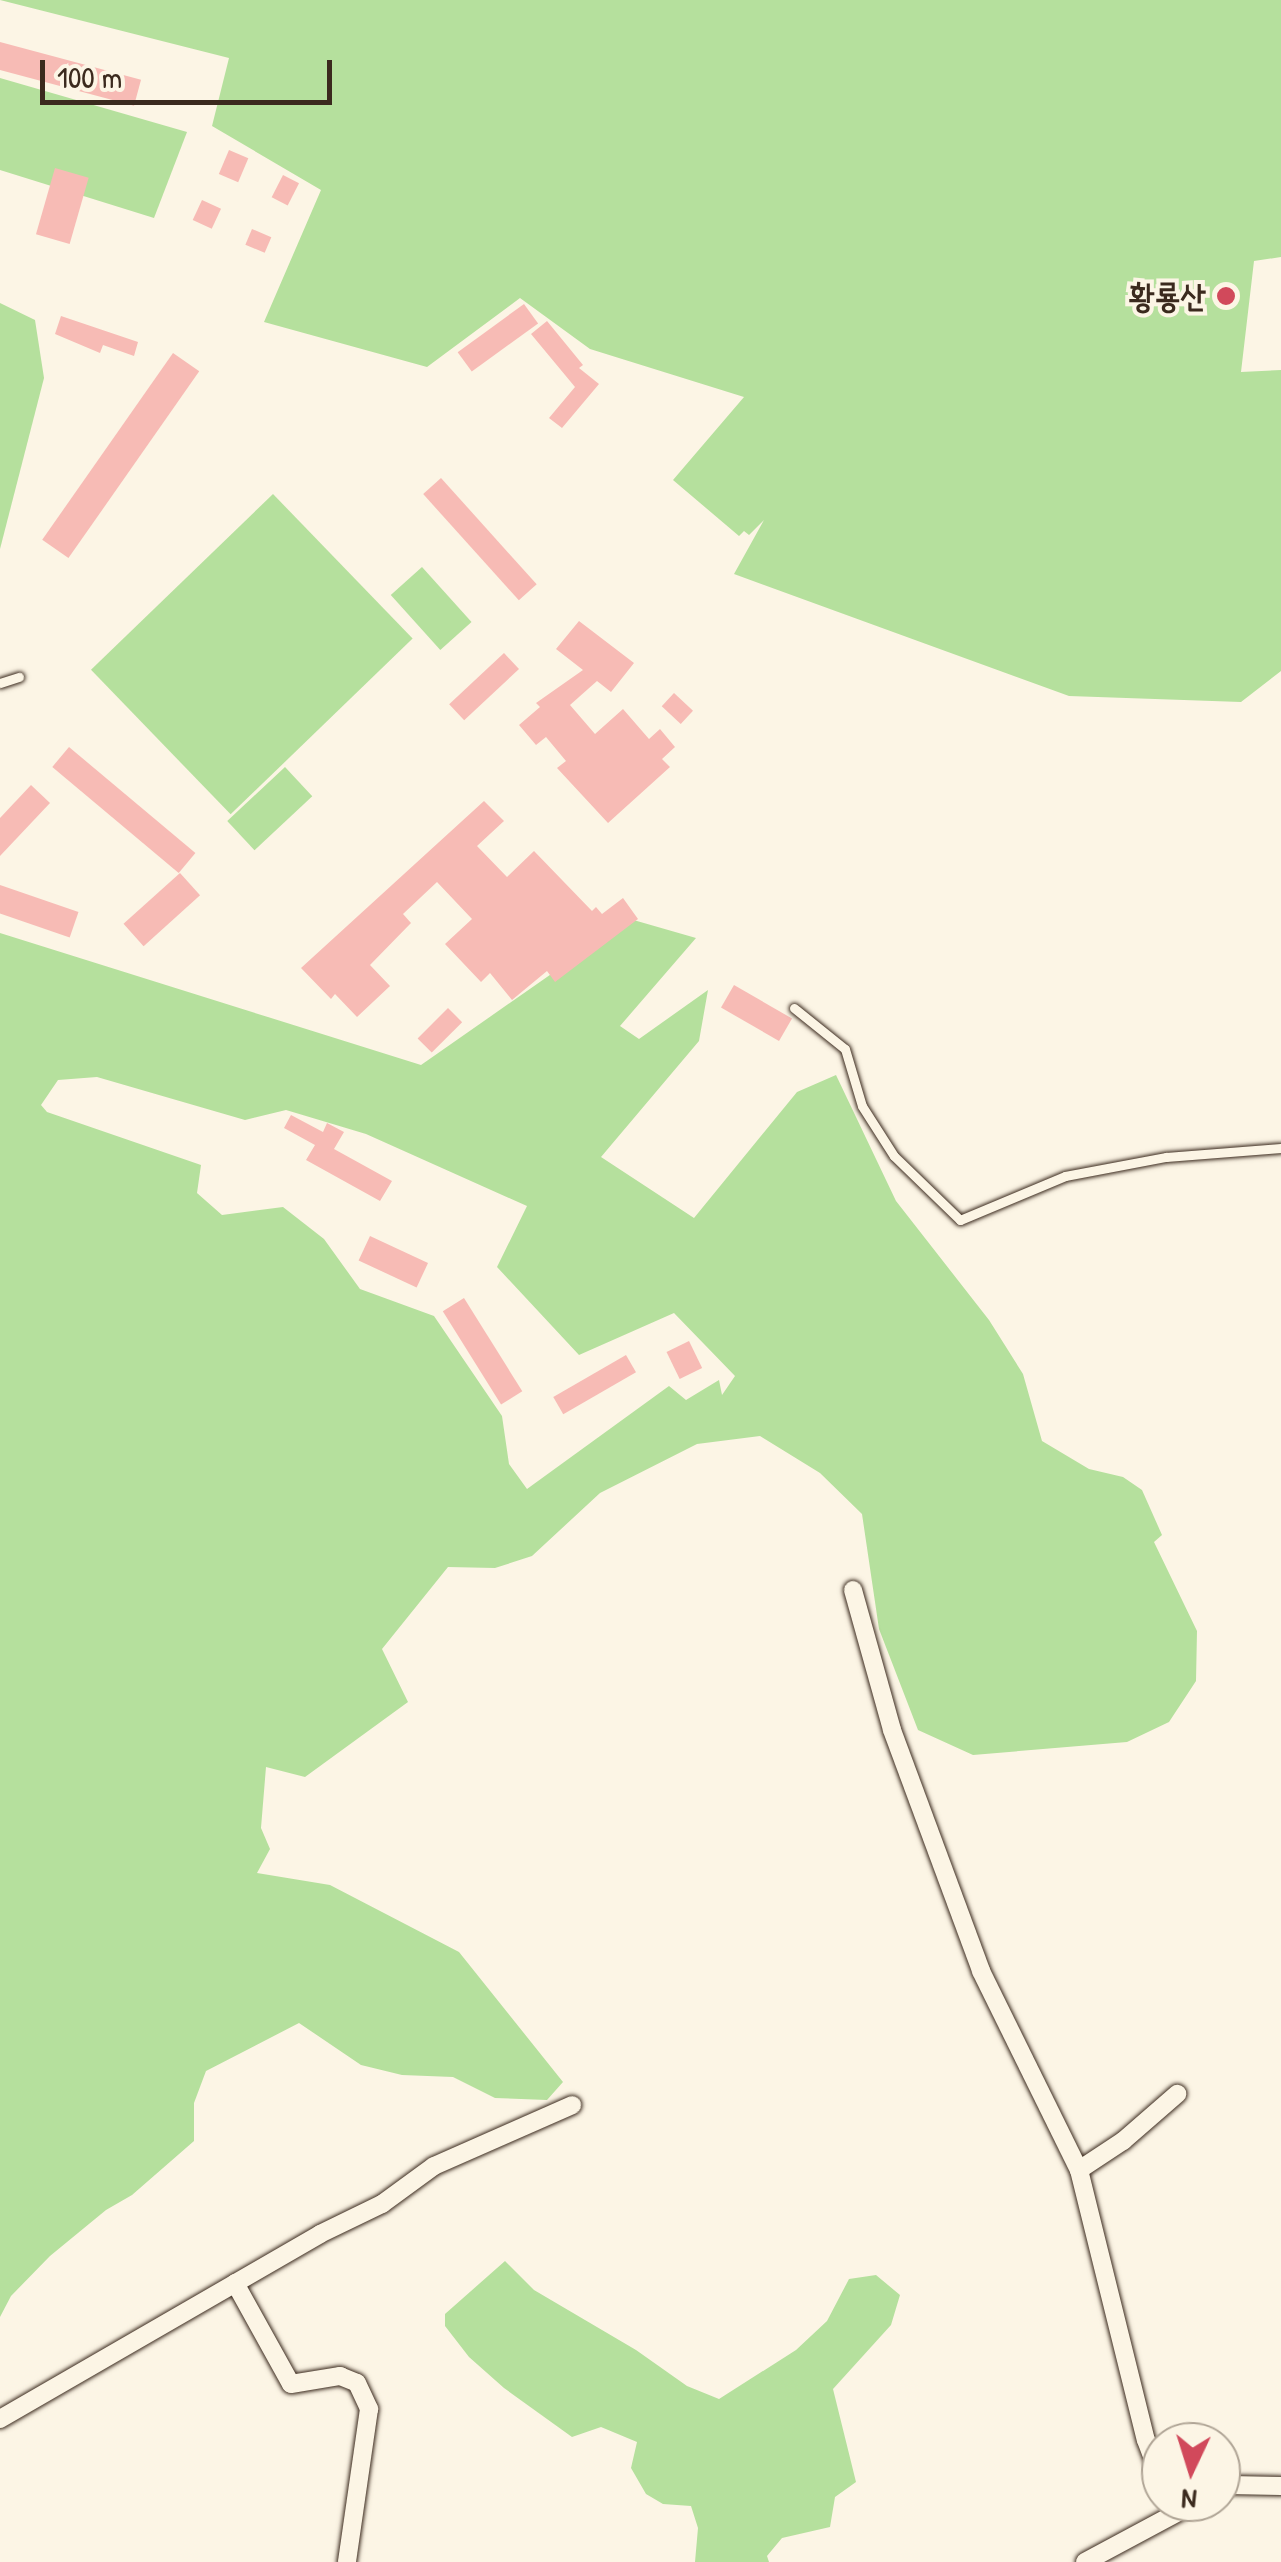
<!DOCTYPE html>
<html>
<head>
<meta charset="utf-8">
<style>
  body { margin:0 }
  #map { position:relative; width:1281px; height:2562px; overflow:hidden; background:#fcf5e5; font-family:"Patrick Hand","Poor Story",sans-serif }
  div>[style] { position:absolute }
  .green>* { inset:0; background:#b5e09d; transform-origin:0 0 }
  .building>* { inset:0; background:#f7bbb5; transform-origin:0 0 }
  .roads { filter:drop-shadow(0 0 2px #3b2a1e) drop-shadow(0 0 2px #3b2a1e) }
  .service>* { height:9px; margin:-4.5px; padding:0 4.5px; transform-origin:4.5px; border-radius:4.5px; background:#fcf5e5 }
  .minor>* { height:18px; margin:-9px; padding:0 9px; transform-origin:9px; border-radius:9px; background:#fcf5e5 }
  .dots>* { width:28px; height:28px; translate:-50% -50%; box-sizing:border-box; border:5px solid #fcf5e5; border-radius:50% }
  span { translate:-50% -50%; white-space:nowrap; text-align:center; line-height:1.15; -webkit-text-stroke:8px #fcf5e5; paint-order:stroke }
  .poi-label { font-size:32px; color:#3b2a1e; font-weight:700 }
  .right { translate:-100% -50%; text-align:right }
  .north { position:absolute; left:1141px; top:2422px; width:100px; height:100px; box-sizing:border-box; background:#fcf5e5; border:2px solid #afa495; border-radius:50%; rotate:184deg; font-size:28px; font-weight:700; line-height:40px; text-align:center; color:#3b2a1e }
  .north::after { content:''; display:block; margin:auto; width:35px; height:45px; background:#d1495b; clip-path:polygon(50% 0,100% 100%,50% 72%,0 100%) }
  .scale { position:absolute; left:40px; top:60px; width:292px; height:45px; box-sizing:border-box; border:5px solid #3b2a1e; border-top:0; padding-left:12px; font-size:30px; line-height:35px; white-space:nowrap; color:#3b2a1e; -webkit-text-stroke:8px #fcf5e5; paint-order:stroke }
</style>
</head>
<body>
<div id="map">
  <div class="green">
    <i style="clip-path:polygon(0 0,1281px 0,1281px 257px,1254px 261px,1241px 372px,1281px 370px,1281px 671px,1241px 702px,1069px 696px,734px 574px,764px 520px,749px 535px,744px 531px,739px 536px,673px 480px,744px 397px,590px 349px,520px 298px,427px 367px,264px 322px,321px 190px,212px 126px,229px 58px)"></i>
    <i style="clip-path:polygon(0 78px,187px 132px,154px 218px,0 170px)"></i>
    <i style="clip-path:polygon(0 303px,35px 320px,44px 378px,0 549px)"></i>
    <i style="left:273px;top:494px;width:201px;height:253px;rotate:46deg"></i>
    <i style="left:422px;top:567px;width:74px;height:42px;rotate:48deg"></i>
    <i style="left:285px;top:767px;width:40px;height:79px;rotate:47deg"></i>
    <i style="clip-path:polygon(evenodd,630px 919px,696px 938px,620px 1026px,639px 1039px,708px 990px,699px 1041px,601px 1157px,694px 1218px,797px 1092px,836px 1075px,896px 1201px,989px 1320px,1023px 1374px,1042px 1441px,1089px 1469px,1123px 1477px,1142px 1490px,1162px 1535px,1154px 1542px,1197px 1631px,1196px 1681px,1169px 1722px,1127px 1742px,973px 1755px,918px 1730px,879px 1629px,862px 1514px,820px 1473px,760px 1436px,697px 1444px,600px 1493px,532px 1556px,495px 1568px,448px 1567px,382px 1649px,408px 1702px,305px 1777px,266px 1767px,261px 1828px,270px 1849px,257px 1873px,330px 1885px,459px 1952px,563px 2082px,547px 2100px,495px 2098px,453px 2077px,402px 2075px,361px 2065px,299px 2023px,206px 2071px,194px 2103px,194px 2141px,132px 2195px,106px 2210px,50px 2256px,11px 2296px,0 2317px,0 933px,421px 1065px,630px 919px,97px 1077px,245px 1120px,286px 1110px,366px 1134px,527px 1206px,497px 1267px,579px 1355px,674px 1313px,735px 1376px,722px 1395px,719px 1380px,686px 1400px,669px 1386px,527px 1489px,509px 1464px,502px 1416px,434px 1316px,360px 1289px,324px 1239px,283px 1207px,222px 1215px,197px 1193px,201px 1165px,47px 1112px,41px 1105px,58px 1080px,97px 1077px)"></i>
    <i style="clip-path:polygon(505px 2261px,534px 2290px,636px 2350px,687px 2386px,719px 2399px,796px 2350px,827px 2321px,849px 2279px,876px 2275px,900px 2295px,891px 2325px,833px 2389px,856px 2482px,835px 2497px,830px 2527px,782px 2538px,767px 2556px,769px 2562px,695px 2562px,698px 2528px,691px 2506px,663px 2504px,646px 2494px,631px 2468px,637px 2442px,601px 2427px,572px 2437px,504px 2388px,469px 2357px,445px 2326px,445px 2314px)"></i>
  </div>
  <div class="building">
    <i style="left:0;top:42px;width:146px;height:27px;rotate:15deg"></i>
    <i style="left:229px;top:150px;width:21px;height:26px;rotate:23deg"></i>
    <i style="left:55px;top:168px;width:35px;height:69px;rotate:16deg"></i>
    <i style="left:283px;top:175px;width:18px;height:25px;rotate:27deg"></i>
    <i style="left:202px;top:200px;width:21px;height:22px;rotate:25deg"></i>
    <i style="left:252px;top:229px;width:21px;height:17px;rotate:23deg"></i>
    <i style="left:524px;top:304px;width:24px;height:82px;rotate:54deg"></i>
    <i style="clip-path:polygon(61px 316px,138px 342px,134px 356px,103px 345px,100px 353px,55px 334px)"></i>
    <i style="clip-path:polygon(547px 321px,583px 365px,579px 368px,599px 384px,562px 428px,549px 418px,575px 387px,531px 334px)"></i>
    <i style="left:173px;top:353px;width:32px;height:228px;rotate:35deg"></i>
    <i style="left:441px;top:478px;width:143px;height:24px;rotate:48deg"></i>
    <i style="clip-path:polygon(579px 621px,634px 663px,611px 692px,597px 681px,570px 705px,595px 734px,623px 709px,649px 739px,660px 729px,675px 747px,662px 759px,670px 767px,608px 823px,557px 768px,566px 761px,546px 737px,536px 745px,519px 725px,540px 707px,536px 703px,583px 670px,556px 649px)"></i>
    <i style="left:504px;top:653px;width:22px;height:75px;rotate:47deg"></i>
    <i style="left:674px;top:693px;width:26px;height:18px;rotate:43deg"></i>
    <i style="left:69px;top:747px;width:165px;height:26px;rotate:40deg"></i>
    <i style="clip-path:polygon(31px 785px,50px 803px,0 856px,0 818px)"></i>
    <i style="clip-path:polygon(484px 801px,504px 821px,477px 846px,507px 877px,534px 851px,592px 911px,596px 907px,602px 914px,623px 898px,638px 919px,555px 982px,547px 971px,512px 1000px,490px 973px,481px 982px,445px 944px,472px 919px,437px 882px,403px 914px,411px 923px,370px 965px,390px 986px,357px 1017px,335px 994px,331px 999px,301px 968px)"></i>
    <i style="left:180px;top:873px;width:30px;height:76px;rotate:48deg"></i>
    <i style="left:0;top:885px;width:83px;height:27px;rotate:19deg"></i>
    <i style="left:734px;top:985px;width:67px;height:26px;rotate:30deg"></i>
    <i style="left:448px;top:1008px;width:20px;height:43px;rotate:45deg"></i>
    <i style="clip-path:polygon(291px 1115px,323px 1132px,327px 1123px,344px 1132px,334px 1149px,392px 1181px,380px 1201px,306px 1160px,315px 1145px,284px 1128px)"></i>
    <i style="left:370px;top:1236px;width:64px;height:27px;rotate:25deg"></i>
    <i style="left:464px;top:1298px;width:110px;height:25px;rotate:58deg"></i>
    <i style="left:689px;top:1341px;width:30px;height:25px;rotate:64deg"></i>
    <i style="left:626px;top:1355px;width:20px;height:84px;rotate:60deg"></i>
  </div>
  <div class="roads">
    <div class="service">
      <i style="left:0;top:683px;width:20px;rotate:-18deg"></i>
      <i style="left:794px;top:1008px;width:65px;rotate:38.8deg"></i>
      <i style="left:845px;top:1049px;width:59px;rotate:73.4deg"></i>
      <i style="left:862px;top:1106px;width:59px;rotate:57.4deg"></i>
      <i style="left:894px;top:1156px;width:92px;rotate:44.1deg"></i>
      <i style="left:960px;top:1220px;width:114px;rotate:-22.7deg"></i>
      <i style="left:1065px;top:1176px;width:103px;rotate:-10.7deg"></i>
      <i style="left:1166px;top:1157px;width:115px;rotate:-4.5deg"></i>
    </div>
    <div class="minor">
      <i style="left:853px;top:1590px;width:145px;rotate:74.4deg"></i>
      <i style="left:892px;top:1730px;width:257px;rotate:69.7deg"></i>
      <i style="left:981px;top:1971px;width:222px;rotate:63.8deg"></i>
      <i style="left:1079px;top:2170px;width:278px;rotate:76.1deg"></i>
      <i style="left:1146px;top:2440px;width:43px;rotate:69.4deg"></i>
      <i style="left:1079px;top:2170px;width:53px;rotate:-33.4deg"></i>
      <i style="left:1123px;top:2141px;width:72px;rotate:-41deg"></i>
      <i style="left:235px;top:2283px;width:115px;rotate:61deg"></i>
      <i style="left:291px;top:2384px;width:50px;rotate:-9.3deg"></i>
      <i style="left:340px;top:2376px;width:18px;rotate:22deg"></i>
      <i style="left:357px;top:2383px;width:29px;rotate:65deg"></i>
      <i style="left:369px;top:2409px;width:155px;rotate:98.2deg"></i>
      <i style="left:0;top:2419px;width:370px;rotate:-30deg"></i>
      <i style="left:320px;top:2234px;width:69px;rotate:-25.8deg"></i>
      <i style="left:382px;top:2204px;width:64px;rotate:-36.2deg"></i>
      <i style="left:434px;top:2166px;width:151px;rotate:-23.8deg"></i>
      <i style="left:1221px;top:2489px;width:9px;rotate:-27deg"></i>
      <i style="left:1229px;top:2485px;width:52px;rotate:1.1deg"></i>
      <i style="left:1085px;top:2562px;width:127px;rotate:-28.2deg"></i>
    </div>
  </div>
  <div class="dots">
    <i style="left:1226px;top:296px;background:#d1495b"></i>
  </div>
  <div class="poi-label">
    <span class="right" style="left:1206px;top:296px">황룡산</span>
  </div>
  <div class="north">N</div>
  <div class="scale">100 m</div>
</div>
</body>
</html>
